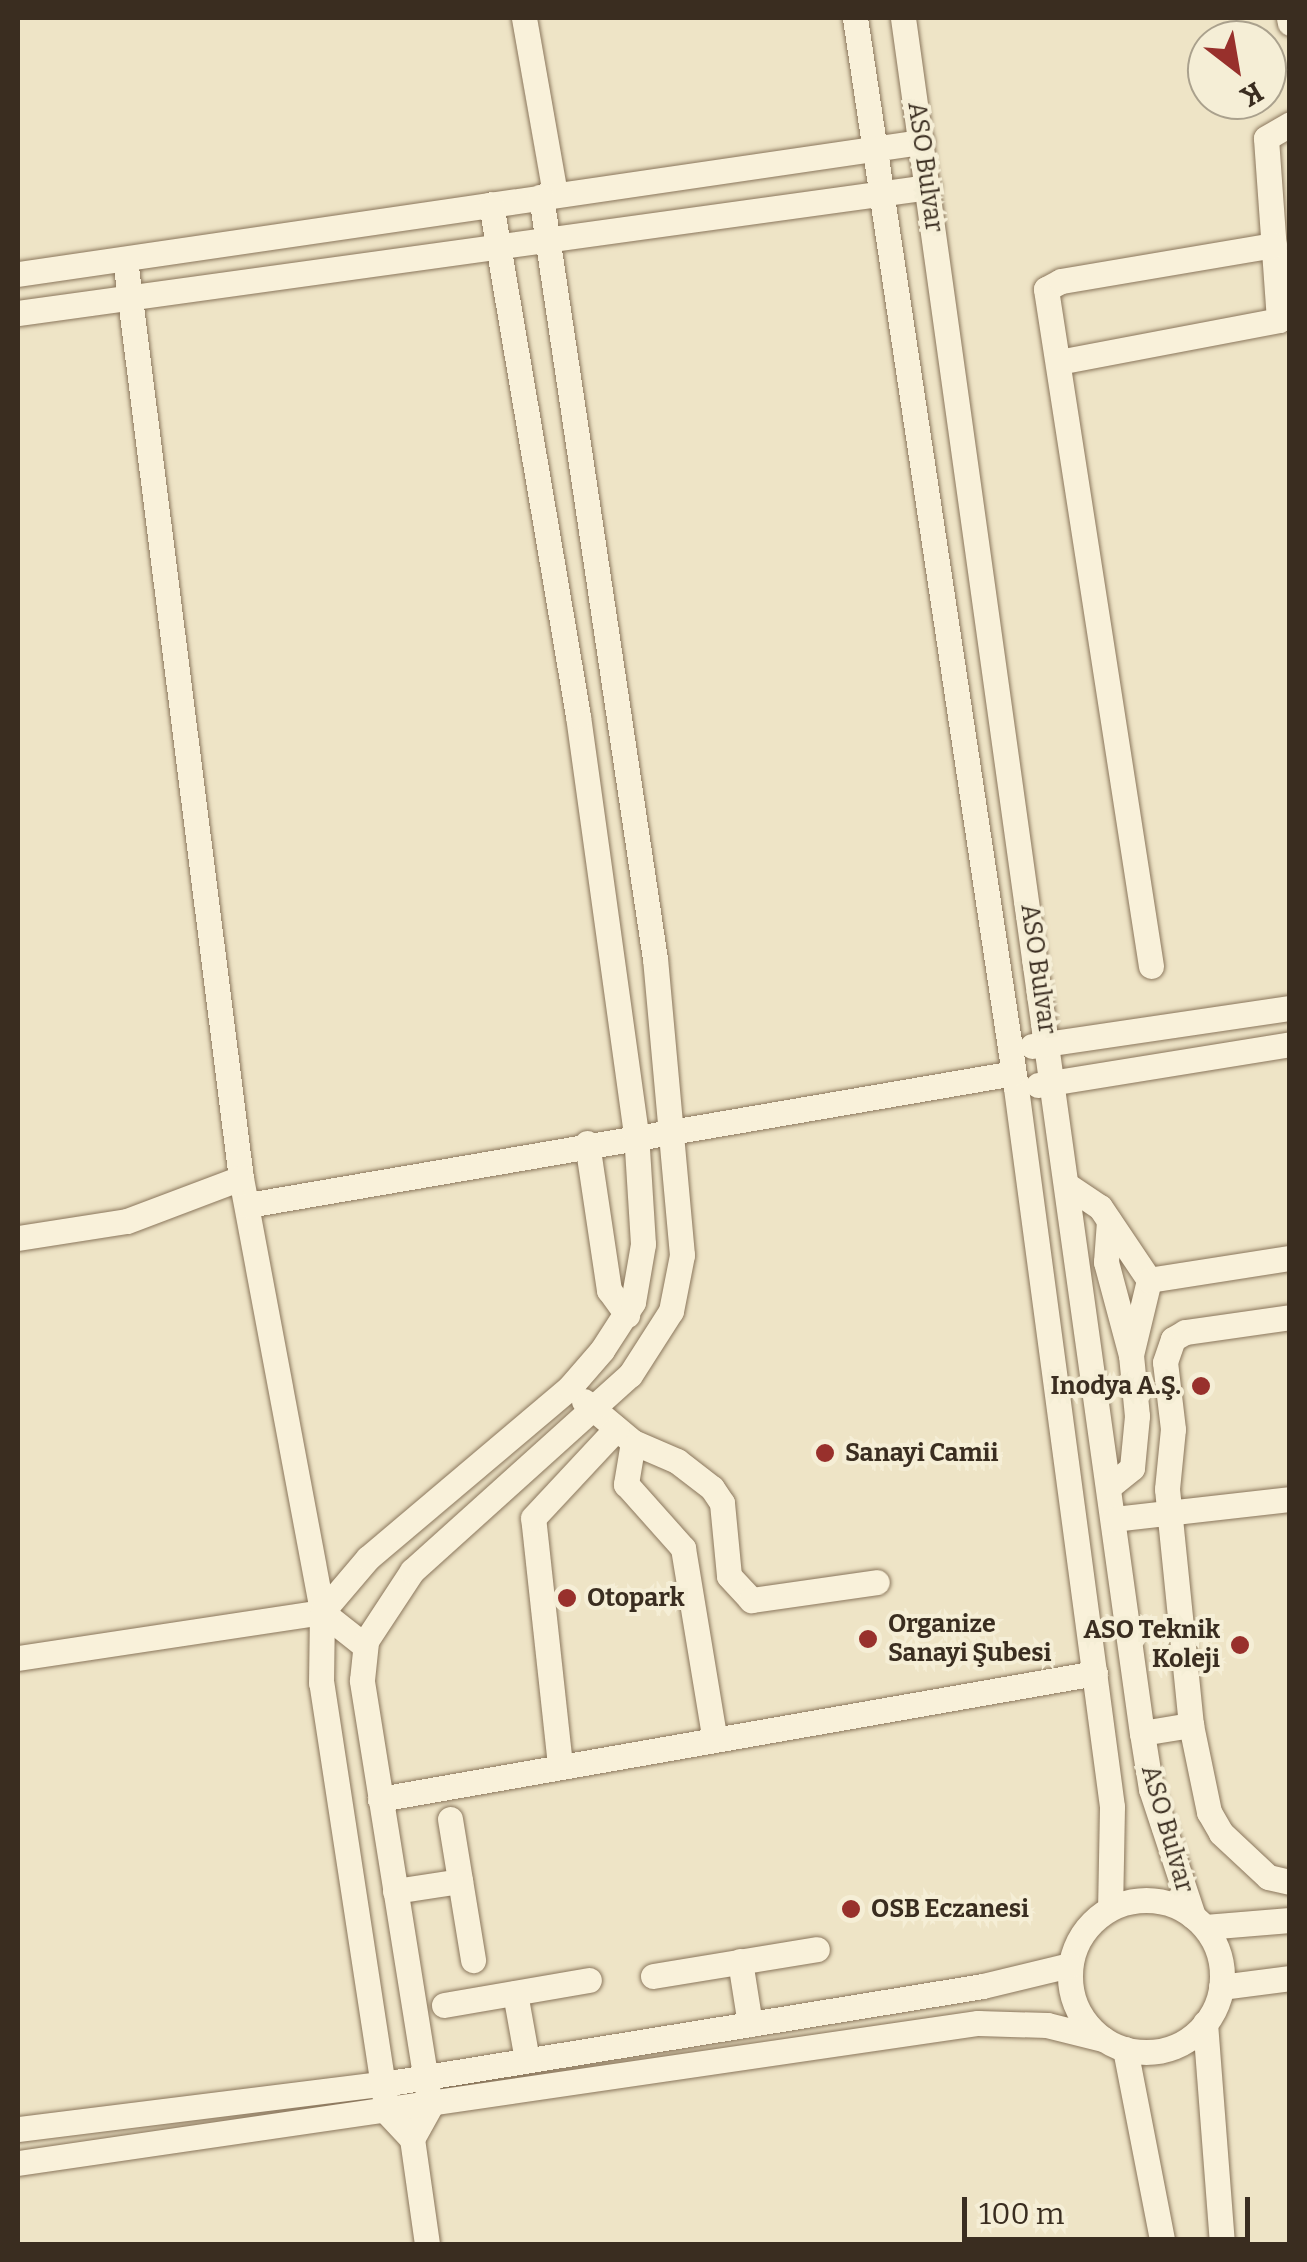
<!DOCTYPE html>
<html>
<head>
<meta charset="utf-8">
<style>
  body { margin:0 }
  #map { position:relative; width:1307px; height:2262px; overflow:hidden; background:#eee4c6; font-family:Bitter,serif }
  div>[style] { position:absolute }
  .roads { filter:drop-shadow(0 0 2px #8a765c) drop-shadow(0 0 2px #8a765c) }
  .minor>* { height:25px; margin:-12.5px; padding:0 12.5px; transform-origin:12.5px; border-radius:12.5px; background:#f9f1da }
  .minor>.ring { margin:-12.5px; padding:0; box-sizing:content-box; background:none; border:25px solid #f9f1da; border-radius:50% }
  .dots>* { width:28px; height:28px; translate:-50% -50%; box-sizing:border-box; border:5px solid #f5eed6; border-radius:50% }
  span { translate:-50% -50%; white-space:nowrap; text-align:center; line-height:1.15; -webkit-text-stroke:8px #f5eed6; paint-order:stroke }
  .street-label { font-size:25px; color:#3a2d20 }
  .poi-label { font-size:25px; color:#3a2d20; font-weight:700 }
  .right { translate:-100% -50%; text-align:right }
  .left { translate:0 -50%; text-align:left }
  .frame { position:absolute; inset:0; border:20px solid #3a2d20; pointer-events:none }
  .north { position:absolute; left:1187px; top:20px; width:100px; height:100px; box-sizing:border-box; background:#f5eed6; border:2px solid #aaa18d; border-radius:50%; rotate:149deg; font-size:28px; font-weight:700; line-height:40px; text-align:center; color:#3a2d20 }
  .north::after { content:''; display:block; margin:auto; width:35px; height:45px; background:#98302c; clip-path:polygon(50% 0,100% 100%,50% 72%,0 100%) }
  .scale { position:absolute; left:962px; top:2197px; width:288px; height:45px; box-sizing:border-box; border:5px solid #3a2d20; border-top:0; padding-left:12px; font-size:30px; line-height:35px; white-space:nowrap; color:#3a2d20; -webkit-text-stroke:8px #f5eed6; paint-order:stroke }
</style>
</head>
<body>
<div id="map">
  <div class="roads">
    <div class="minor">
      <i style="left:524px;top:18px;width:178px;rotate:80deg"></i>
      <i style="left:855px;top:18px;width:1082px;rotate:81.44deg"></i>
      <i style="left:1016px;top:1088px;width:725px;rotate:82.39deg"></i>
      <i style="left:1112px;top:1807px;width:101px;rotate:91.1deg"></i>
      <i style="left:903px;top:18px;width:1732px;rotate:82.07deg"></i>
      <i style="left:1142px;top:1733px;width:57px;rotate:80.9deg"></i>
      <i style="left:1151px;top:1789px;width:134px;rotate:71.7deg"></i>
      <i style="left:1289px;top:18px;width:5px;rotate:79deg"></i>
      <i style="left:125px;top:259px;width:926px;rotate:82.81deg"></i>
      <i style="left:241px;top:1178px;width:441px;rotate:79.4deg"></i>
      <i style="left:322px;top:1612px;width:55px;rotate:38.3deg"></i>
      <i style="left:18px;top:274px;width:913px;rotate:-8.32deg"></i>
      <i style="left:18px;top:313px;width:919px;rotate:-7.88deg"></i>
      <i style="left:1059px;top:362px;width:224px;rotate:-10.8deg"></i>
      <i style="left:1279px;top:320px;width:182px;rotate:-94.1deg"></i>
      <i style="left:1266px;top:138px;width:28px;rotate:-30deg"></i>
      <i style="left:1151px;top:966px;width:685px;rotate:-98.82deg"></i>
      <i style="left:1046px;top:289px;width:17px;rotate:-28deg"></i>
      <i style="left:1061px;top:281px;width:216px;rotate:-9.6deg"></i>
      <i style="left:1032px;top:1046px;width:261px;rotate:-8.4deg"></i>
      <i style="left:1038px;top:1085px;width:255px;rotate:-9.2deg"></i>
      <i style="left:587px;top:1143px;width:149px;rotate:81.5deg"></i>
      <i style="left:609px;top:1290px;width:31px;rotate:54deg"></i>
      <i style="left:1070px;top:1187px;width:36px;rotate:34deg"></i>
      <i style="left:1100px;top:1207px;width:88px;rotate:56.1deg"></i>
      <i style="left:1149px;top:1280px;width:77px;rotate:103.5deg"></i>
      <i style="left:248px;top:1205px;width:777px;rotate:-9.78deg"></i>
      <i style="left:1109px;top:1221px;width:41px;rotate:94.2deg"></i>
      <i style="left:1106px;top:1262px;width:96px;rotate:75deg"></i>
      <i style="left:1131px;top:1355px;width:61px;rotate:84.4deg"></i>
      <i style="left:1137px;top:1416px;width:52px;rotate:95.5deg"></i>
      <i style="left:1132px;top:1468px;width:28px;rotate:141deg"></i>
      <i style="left:18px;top:1238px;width:110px;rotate:-8.9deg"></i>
      <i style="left:127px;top:1221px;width:122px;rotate:-20.7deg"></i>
      <i style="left:1149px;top:1280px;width:143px;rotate:-8.9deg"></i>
      <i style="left:584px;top:1401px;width:64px;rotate:39.9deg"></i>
      <i style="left:633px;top:1442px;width:48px;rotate:23.4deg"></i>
      <i style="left:677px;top:1461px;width:44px;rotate:37.6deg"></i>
      <i style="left:712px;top:1488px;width:18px;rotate:56deg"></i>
      <i style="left:722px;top:1503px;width:73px;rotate:84.5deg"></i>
      <i style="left:729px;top:1576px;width:33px;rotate:47deg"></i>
      <i style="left:751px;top:1600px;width:127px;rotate:-8.1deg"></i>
      <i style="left:633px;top:1442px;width:43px;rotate:99.5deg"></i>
      <i style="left:626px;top:1484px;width:86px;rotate:48.3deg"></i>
      <i style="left:683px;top:1548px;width:191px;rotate:80.6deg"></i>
      <i style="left:1114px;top:1519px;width:177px;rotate:-6.5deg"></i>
      <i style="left:18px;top:1658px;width:307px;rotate:-8.6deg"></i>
      <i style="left:1191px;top:1725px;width:237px;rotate:-95.8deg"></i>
      <i style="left:1167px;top:1489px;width:60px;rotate:-84.3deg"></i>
      <i style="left:1173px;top:1429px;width:67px;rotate:-96.8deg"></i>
      <i style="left:1165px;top:1362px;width:24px;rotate:-71deg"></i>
      <i style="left:1173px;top:1339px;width:14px;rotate:-30deg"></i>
      <i style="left:1185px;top:1332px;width:106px;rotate:-8.1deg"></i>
      <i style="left:1142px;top:1733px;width:50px;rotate:-9.3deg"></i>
      <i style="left:1191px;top:1725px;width:89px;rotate:78.3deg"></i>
      <i style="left:1209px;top:1812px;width:24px;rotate:60deg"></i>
      <i style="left:1221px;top:1833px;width:64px;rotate:43.1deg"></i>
      <i style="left:1268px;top:1877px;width:23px;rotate:13deg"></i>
      <i style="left:560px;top:1765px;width:248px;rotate:-96.2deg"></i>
      <i style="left:533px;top:1518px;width:122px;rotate:-47deg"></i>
      <i style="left:380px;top:1799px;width:726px;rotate:-9.99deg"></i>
      <i style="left:450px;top:1819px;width:143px;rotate:80.7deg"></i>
      <i style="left:395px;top:1891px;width:66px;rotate:-8.7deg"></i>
      <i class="ring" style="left:1070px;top:1900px;width:127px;height:127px"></i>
      <i style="left:1205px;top:1927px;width:85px;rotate:-4.7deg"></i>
      <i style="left:740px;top:1961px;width:64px;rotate:81deg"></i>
      <i style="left:653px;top:1976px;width:166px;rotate:-9.3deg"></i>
      <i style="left:1221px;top:1987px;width:70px;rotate:-7.4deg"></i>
      <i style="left:515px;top:1993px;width:68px;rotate:79.8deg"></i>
      <i style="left:444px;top:2005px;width:147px;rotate:-9.8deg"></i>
      <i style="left:1205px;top:2023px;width:222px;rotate:85.6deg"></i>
      <i style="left:1125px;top:2049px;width:199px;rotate:79deg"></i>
      <i style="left:18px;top:2129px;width:381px;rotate:-7.1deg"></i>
      <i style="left:396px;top:2082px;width:595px;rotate:-9.29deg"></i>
      <i style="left:983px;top:1986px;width:89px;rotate:-13.6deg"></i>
      <i style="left:412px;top:2139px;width:38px;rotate:-61deg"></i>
      <i style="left:430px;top:2106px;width:431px;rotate:-99.1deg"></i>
      <i style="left:362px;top:1680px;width:39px;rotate:-84deg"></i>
      <i style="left:366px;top:1641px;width:84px;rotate:-56.7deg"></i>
      <i style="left:412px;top:1571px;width:293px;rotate:-42deg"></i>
      <i style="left:630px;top:1375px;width:76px;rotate:-57.4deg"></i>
      <i style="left:671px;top:1311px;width:57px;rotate:-78.9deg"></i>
      <i style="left:682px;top:1255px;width:297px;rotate:-95.2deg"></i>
      <i style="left:655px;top:959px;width:771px;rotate:-98.5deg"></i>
      <i style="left:18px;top:2163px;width:970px;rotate:-8.3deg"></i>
      <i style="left:978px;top:2023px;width:69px;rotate:1.7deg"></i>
      <i style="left:1047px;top:2025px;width:58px;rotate:14deg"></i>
      <i style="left:427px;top:2244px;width:106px;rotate:-98.1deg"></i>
      <i style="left:412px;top:2139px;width:37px;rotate:-133deg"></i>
      <i style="left:387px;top:2112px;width:434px;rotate:-98.7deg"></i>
      <i style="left:321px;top:1683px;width:71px;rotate:-89.2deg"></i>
      <i style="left:322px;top:1612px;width:71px;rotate:-49.6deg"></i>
      <i style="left:368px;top:1558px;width:265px;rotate:-40.2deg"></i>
      <i style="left:570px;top:1387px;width:49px;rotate:-49.1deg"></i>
      <i style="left:602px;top:1350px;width:57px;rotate:-57.1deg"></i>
      <i style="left:633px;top:1302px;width:59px;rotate:-80.2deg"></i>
      <i style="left:643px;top:1244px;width:110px;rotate:-93.6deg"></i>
      <i style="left:636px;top:1134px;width:422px;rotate:-97.9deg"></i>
      <i style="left:578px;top:716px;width:519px;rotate:-99.64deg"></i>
    </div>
  </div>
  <div class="dots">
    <i style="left:1201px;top:1386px;background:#98302c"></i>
    <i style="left:825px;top:1453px;background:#98302c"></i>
    <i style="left:567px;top:1598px;background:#98302c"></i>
    <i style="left:868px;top:1639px;background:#98302c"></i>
    <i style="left:1240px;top:1645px;background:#98302c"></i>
    <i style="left:851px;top:1909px;background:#98302c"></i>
  </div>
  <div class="street-label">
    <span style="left:925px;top:167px;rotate:82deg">ASO Bulvar</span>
    <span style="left:1038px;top:969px;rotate:82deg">ASO Bulvar</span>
    <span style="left:1167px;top:1829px;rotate:74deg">ASO Bulvar</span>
  </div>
  <div class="poi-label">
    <span class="right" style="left:1181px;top:1386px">Inodya A.Ş.</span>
    <span class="left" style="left:845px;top:1453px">Sanayi Camii</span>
    <span class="left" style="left:587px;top:1598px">Otopark</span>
    <span class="left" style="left:888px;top:1639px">Organize<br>Sanayi Şubesi</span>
    <span class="right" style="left:1220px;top:1645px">ASO Teknik<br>Koleji</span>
    <span class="left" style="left:871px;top:1909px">OSB Eczanesi</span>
  </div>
  <div class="frame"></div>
  <div class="north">K</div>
  <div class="scale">100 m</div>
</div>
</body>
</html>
